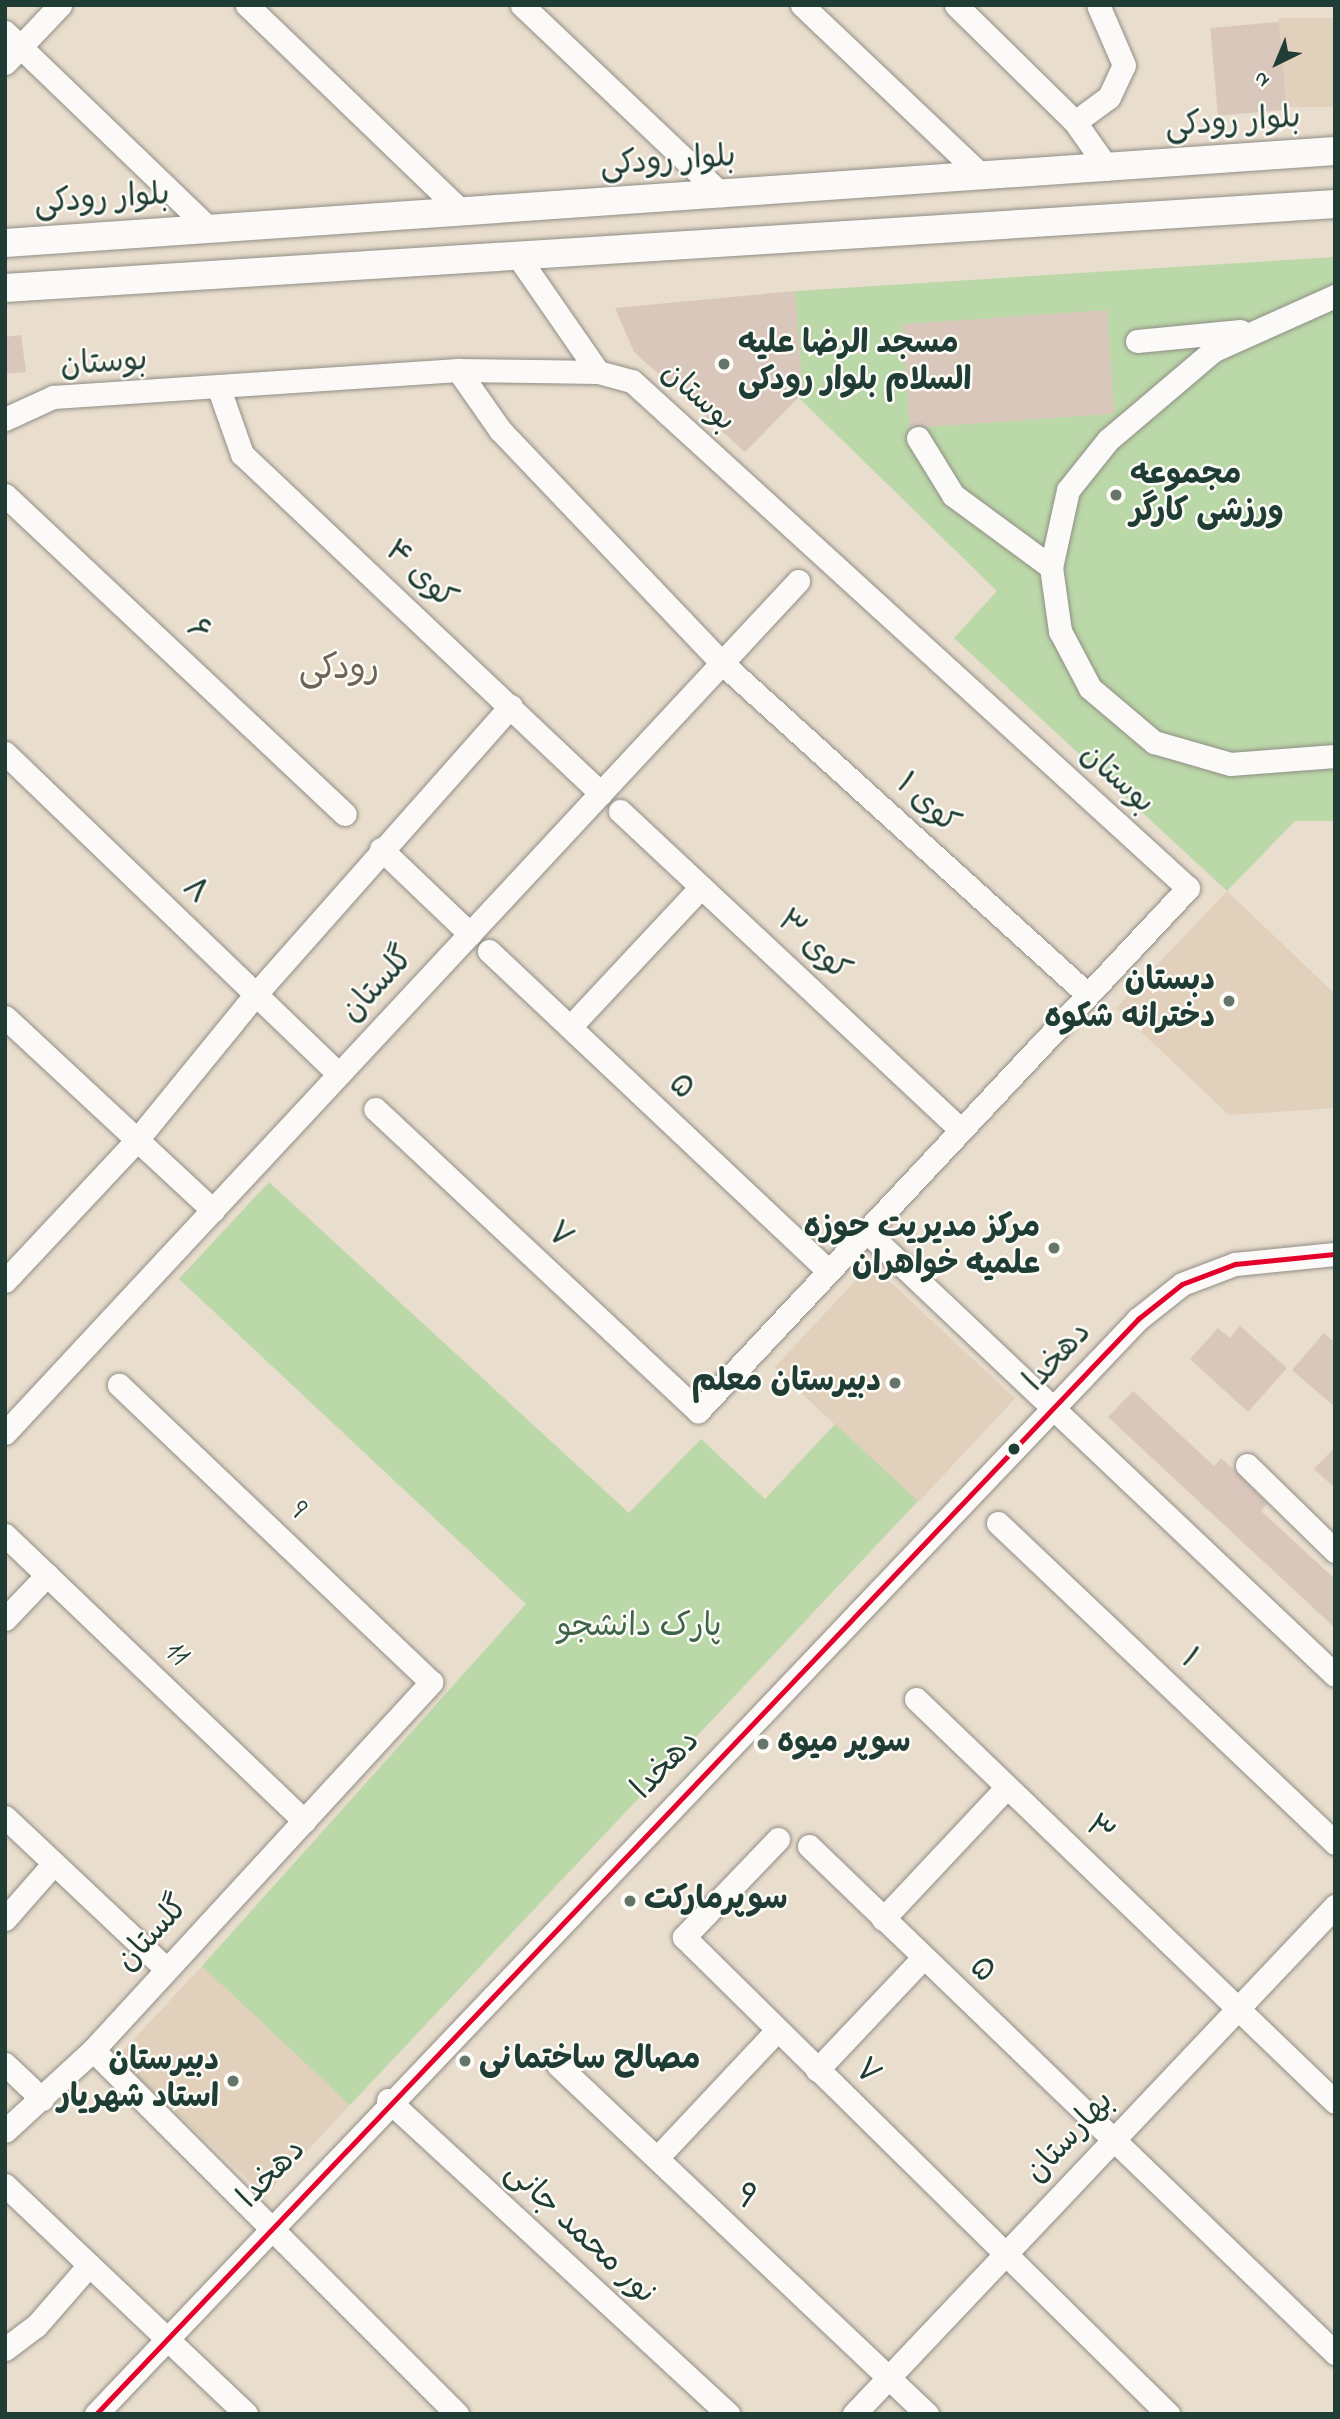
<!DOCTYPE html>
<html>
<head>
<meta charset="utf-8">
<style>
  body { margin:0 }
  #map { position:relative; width:1340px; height:2419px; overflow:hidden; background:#e9ddcd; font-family:"Indie Flower","Playpen Sans Arabic",sans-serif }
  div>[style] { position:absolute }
  .built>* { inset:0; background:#e1d0bb; transform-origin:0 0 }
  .green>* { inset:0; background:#bbd8a8 }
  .building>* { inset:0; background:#dac7bc; transform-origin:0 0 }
  .roads { filter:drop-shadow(0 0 2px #8f8e85) drop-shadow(0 0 2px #8f8e85) }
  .minor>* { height:23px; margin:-11.5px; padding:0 11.5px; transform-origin:11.5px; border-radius:11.5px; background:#fcfaf8 }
  .major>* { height:28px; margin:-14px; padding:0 14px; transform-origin:14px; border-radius:14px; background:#fcfaf8 }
  .bus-1>* { height:5px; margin:-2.5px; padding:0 2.5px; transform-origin:2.5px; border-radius:2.5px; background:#e4002b }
  .dots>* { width:19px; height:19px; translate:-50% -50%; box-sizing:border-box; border:4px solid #fdfcf7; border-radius:50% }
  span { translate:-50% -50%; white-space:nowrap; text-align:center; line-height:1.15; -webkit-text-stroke:5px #fdfcf7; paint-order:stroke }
  .street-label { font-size:32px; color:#1f3d34 }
  .poi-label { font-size:32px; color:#1f3d34; font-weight:700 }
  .left { translate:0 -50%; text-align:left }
  .right { translate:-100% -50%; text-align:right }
  .park-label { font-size:32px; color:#3d6349 }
  .quarter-label { font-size:35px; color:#6d6457 }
  .frame { position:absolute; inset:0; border:7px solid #1f3d34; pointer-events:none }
  .north { position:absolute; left:1242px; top:28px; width:70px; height:70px; -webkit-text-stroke:5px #fdfcf7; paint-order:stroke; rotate:223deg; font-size:19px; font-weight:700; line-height:28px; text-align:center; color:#1f3d34 }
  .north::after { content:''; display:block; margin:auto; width:24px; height:32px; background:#1f3d34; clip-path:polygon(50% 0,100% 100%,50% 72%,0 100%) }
</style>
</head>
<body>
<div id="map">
  <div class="built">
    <i style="left:1335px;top:18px;width:89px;height:56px;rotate:90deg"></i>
    <i style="clip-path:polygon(1227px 891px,1335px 994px,1335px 1108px,1229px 1115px,1116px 1008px)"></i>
    <i style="left:871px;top:1264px;width:197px;height:142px;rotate:43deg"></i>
    <i style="left:202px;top:1966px;width:203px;height:125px;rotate:43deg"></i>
  </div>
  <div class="green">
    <i style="clip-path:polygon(1335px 257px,1335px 821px,1295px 821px,1227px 891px,954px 638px,997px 591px,799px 398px,795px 291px)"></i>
    <i style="clip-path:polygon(269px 1182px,629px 1513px,701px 1439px,765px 1499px,835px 1424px,918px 1501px,350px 2105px,202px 1966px,526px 1604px,179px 1279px)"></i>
  </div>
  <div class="building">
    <i style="left:1279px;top:22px;width:88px;height:69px;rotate:85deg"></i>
    <i style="clip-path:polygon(795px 291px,803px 393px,745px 452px,634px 352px,615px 308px)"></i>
    <i style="left:1107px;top:310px;width:104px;height:205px;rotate:86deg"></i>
    <i style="clip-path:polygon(21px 335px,26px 372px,5px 374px,5px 337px)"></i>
    <i style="clip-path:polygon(1240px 1326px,1287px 1368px,1248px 1412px,1190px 1359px,1218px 1328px,1230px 1338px)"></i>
    <i style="clip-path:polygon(1324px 1333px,1335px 1343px,1335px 1407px,1292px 1370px)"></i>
    <i style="clip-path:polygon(1133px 1391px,1214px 1466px,1221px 1458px,1234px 1470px,1267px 1504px,1261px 1511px,1335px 1579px,1335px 1628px,1108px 1417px)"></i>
    <i style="clip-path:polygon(1335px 1447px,1335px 1488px,1314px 1469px)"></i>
  </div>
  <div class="roads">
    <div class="minor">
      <i style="left:247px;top:5px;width:298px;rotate:43.9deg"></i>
      <i style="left:522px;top:5px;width:276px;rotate:43.5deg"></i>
      <i style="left:802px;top:5px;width:250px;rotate:43.5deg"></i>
      <i style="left:956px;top:5px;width:167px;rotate:44.5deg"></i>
      <i style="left:1075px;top:122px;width:57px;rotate:54.9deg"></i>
      <i style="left:5px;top:32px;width:284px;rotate:43.9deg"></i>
      <i style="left:5px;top:63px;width:80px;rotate:-46.5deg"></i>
      <i style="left:1075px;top:122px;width:42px;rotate:-36.3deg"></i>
      <i style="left:1109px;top:97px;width:35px;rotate:-65deg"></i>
      <i style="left:1124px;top:65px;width:65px;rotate:-113.4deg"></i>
      <i style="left:517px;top:255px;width:142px;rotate:55.3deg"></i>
      <i style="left:1335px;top:296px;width:133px;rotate:155.9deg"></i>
      <i style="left:1214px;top:350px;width:139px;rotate:139.7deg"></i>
      <i style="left:1108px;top:440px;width:64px;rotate:128.7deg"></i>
      <i style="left:1068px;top:490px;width:79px;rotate:102.4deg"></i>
      <i style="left:1051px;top:567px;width:65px;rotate:82deg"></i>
      <i style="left:1060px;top:631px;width:64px;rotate:62.2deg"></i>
      <i style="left:1090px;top:688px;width:84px;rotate:40.2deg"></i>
      <i style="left:1154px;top:742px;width:79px;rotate:16.1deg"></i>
      <i style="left:1230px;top:764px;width:105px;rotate:-4.4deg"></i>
      <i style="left:1137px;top:341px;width:104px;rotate:-5.5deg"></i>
      <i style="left:458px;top:370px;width:73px;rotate:55deg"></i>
      <i style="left:500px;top:430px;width:322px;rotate:46.4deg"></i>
      <i style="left:722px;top:663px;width:494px;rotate:42.2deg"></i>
      <i style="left:219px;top:389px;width:69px;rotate:70.5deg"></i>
      <i style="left:242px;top:454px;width:494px;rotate:43.4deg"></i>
      <i style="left:5px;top:419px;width:53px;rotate:-24.6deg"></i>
      <i style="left:53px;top:397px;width:406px;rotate:-3.8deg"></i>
      <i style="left:458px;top:370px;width:140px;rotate:0.8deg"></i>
      <i style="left:598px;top:372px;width:35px;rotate:15deg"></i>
      <i style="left:632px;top:381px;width:752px;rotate:42.36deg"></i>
      <i style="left:1188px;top:888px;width:717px;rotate:133.13deg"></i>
      <i style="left:698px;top:1411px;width:442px;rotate:-136.9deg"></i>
      <i style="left:918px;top:438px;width:67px;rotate:58.4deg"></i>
      <i style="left:953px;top:495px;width:122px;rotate:36.3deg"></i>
      <i style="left:5px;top:495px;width:466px;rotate:43.2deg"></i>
      <i style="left:5px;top:753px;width:463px;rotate:43.9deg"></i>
      <i style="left:620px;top:811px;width:467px;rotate:43.1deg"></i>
      <i style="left:381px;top:849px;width:123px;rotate:43.7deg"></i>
      <i style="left:489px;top:951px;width:467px;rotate:43.3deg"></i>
      <i style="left:5px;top:1017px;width:284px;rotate:42.9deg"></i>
      <i style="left:570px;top:1027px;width:192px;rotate:-46.9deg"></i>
      <i style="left:866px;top:1231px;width:646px;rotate:43.43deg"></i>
      <i style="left:5px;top:1281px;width:192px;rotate:-46.9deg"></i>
      <i style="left:136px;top:1141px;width:188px;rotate:-50.8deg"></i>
      <i style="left:255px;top:995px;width:386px;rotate:-48.5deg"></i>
      <i style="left:5px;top:1433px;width:1164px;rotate:-47.05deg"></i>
      <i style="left:1247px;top:1465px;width:123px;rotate:44.3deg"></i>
      <i style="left:998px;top:1523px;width:465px;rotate:43.5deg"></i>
      <i style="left:5px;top:1535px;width:414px;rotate:43.7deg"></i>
      <i style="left:5px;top:1619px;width:61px;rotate:-46.3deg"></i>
      <i style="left:916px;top:1699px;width:581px;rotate:43.88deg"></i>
      <i style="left:5px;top:1817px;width:220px;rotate:43.3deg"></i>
      <i style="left:778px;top:1839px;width:136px;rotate:133.8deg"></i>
      <i style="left:684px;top:1937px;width:680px;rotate:44.58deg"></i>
      <i style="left:809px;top:1846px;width:731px;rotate:43.95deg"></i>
      <i style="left:5px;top:1919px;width:74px;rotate:-48.8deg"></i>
      <i style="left:883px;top:1919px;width:181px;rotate:-46.8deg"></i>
      <i style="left:93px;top:2050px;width:515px;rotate:45deg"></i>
      <i style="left:5px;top:2064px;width:51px;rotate:43.4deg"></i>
      <i style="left:558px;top:2065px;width:508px;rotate:43.4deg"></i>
      <i style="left:817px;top:2070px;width:154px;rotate:-46.6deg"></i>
      <i style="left:388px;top:2100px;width:463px;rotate:42.7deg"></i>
      <i style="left:5px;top:2131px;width:120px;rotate:-42.6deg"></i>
      <i style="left:93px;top:2050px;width:500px;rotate:-47.4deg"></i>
      <i style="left:431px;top:1682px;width:431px;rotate:-136.4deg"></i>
      <i style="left:657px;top:2158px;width:175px;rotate:-46.8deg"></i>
      <i style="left:5px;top:2185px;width:332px;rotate:43.5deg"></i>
      <i style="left:5px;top:2349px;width:39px;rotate:-37deg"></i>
      <i style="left:36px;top:2326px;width:81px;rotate:-49deg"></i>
      <i style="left:96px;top:2414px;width:1512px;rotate:-46.42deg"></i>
      <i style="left:1138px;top:1319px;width:56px;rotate:-38.5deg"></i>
      <i style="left:1182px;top:1284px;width:57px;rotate:-20.7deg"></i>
      <i style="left:1235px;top:1264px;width:100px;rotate:-5.7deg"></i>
      <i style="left:854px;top:2414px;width:700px;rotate:-46.56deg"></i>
    </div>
    <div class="major">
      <i style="left:5px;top:243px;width:1333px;rotate:-3.96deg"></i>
      <i style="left:5px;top:288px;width:1333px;rotate:-3.61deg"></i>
    </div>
  </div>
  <div class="bus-1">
    <i style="left:96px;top:2414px;width:1512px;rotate:-46.42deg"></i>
    <i style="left:1138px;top:1319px;width:56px;rotate:-38.5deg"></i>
    <i style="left:1182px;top:1284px;width:57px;rotate:-20.7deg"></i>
    <i style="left:1235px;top:1264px;width:100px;rotate:-5.7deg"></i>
  </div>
  <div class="dots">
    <i style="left:724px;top:364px;background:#66756a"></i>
    <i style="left:1116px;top:495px;background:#66756a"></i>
    <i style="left:1229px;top:1001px;background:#66756a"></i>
    <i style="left:1054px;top:1248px;background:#66756a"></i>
    <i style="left:895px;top:1383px;background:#66756a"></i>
    <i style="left:1014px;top:1449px;background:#1f3d34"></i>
    <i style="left:763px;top:1744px;background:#66756a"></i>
    <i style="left:630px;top:1901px;background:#66756a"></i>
    <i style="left:465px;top:2061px;background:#66756a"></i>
    <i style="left:233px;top:2081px;background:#66756a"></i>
  </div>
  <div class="street-label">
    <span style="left:1233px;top:124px;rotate:-4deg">بلوار رودکی</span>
    <span style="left:668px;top:163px;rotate:-4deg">بلوار رودکی</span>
    <span style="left:102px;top:201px;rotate:-4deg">بلوار رودکی</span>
    <span style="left:104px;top:365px;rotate:-4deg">بوستان</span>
    <span style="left:697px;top:398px;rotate:42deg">بوستان</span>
    <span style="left:419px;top:576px;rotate:43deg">کوی ۴</span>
    <span style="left:197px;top:632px;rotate:43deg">۶</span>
    <span style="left:1116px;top:780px;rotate:42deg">بوستان</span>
    <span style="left:926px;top:805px;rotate:42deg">کوی ۱</span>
    <span style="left:194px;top:892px;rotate:44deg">۸</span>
    <span style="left:812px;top:947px;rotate:43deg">کوی ۳</span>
    <span style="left:379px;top:986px;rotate:-47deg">گلستان</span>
    <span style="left:680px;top:1088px;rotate:43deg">۵</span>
    <span style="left:558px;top:1237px;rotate:43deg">۷</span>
    <span style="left:1059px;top:1358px;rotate:-47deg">دهخدا</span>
    <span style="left:297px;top:1511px;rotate:44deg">9</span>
    <span style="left:176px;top:1655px;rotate:44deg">11</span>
    <span style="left:1188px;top:1660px;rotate:44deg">۱</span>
    <span style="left:667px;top:1766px;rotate:-46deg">دهخدا</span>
    <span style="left:1098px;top:1831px;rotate:44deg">۳</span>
    <span style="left:154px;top:1935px;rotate:-47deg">گلستان</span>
    <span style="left:981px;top:1971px;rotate:44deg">۵</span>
    <span style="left:866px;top:2073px;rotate:45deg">۷</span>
    <span style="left:1071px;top:2138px;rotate:-47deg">بهارستان</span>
    <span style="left:273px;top:2175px;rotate:-46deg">دهخدا</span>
    <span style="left:744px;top:2198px;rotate:43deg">۹</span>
    <span style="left:579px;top:2234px;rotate:43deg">نور محمد جانی</span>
  </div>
  <div class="poi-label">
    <span class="left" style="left:738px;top:364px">مسجد الرضا علیه<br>السلام بلوار رودکی</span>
    <span class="left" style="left:1130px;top:495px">مجموعه<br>ورزشی کارگر</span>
    <span class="right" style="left:1215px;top:1001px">دبستان<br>دخترانه شکوه</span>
    <span class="right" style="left:1040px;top:1248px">مرکز مدیریت حوزه<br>علمیه خواهران</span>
    <span class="right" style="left:881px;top:1383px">دبیرستان معلم</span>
    <span class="left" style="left:777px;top:1744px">سوپر میوه</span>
    <span class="left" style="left:644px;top:1901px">سوپرمارکت</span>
    <span class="left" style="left:479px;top:2061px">مصالح ساختمانی</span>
    <span class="right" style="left:219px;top:2081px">دبیرستان<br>استاد شهریار</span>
  </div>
  <div class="park-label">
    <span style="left:639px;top:1628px">پارک دانشجو</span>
  </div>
  <div class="quarter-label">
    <span style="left:339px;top:670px">رودکی</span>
  </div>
  <div class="frame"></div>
  <div class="north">N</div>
</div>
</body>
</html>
